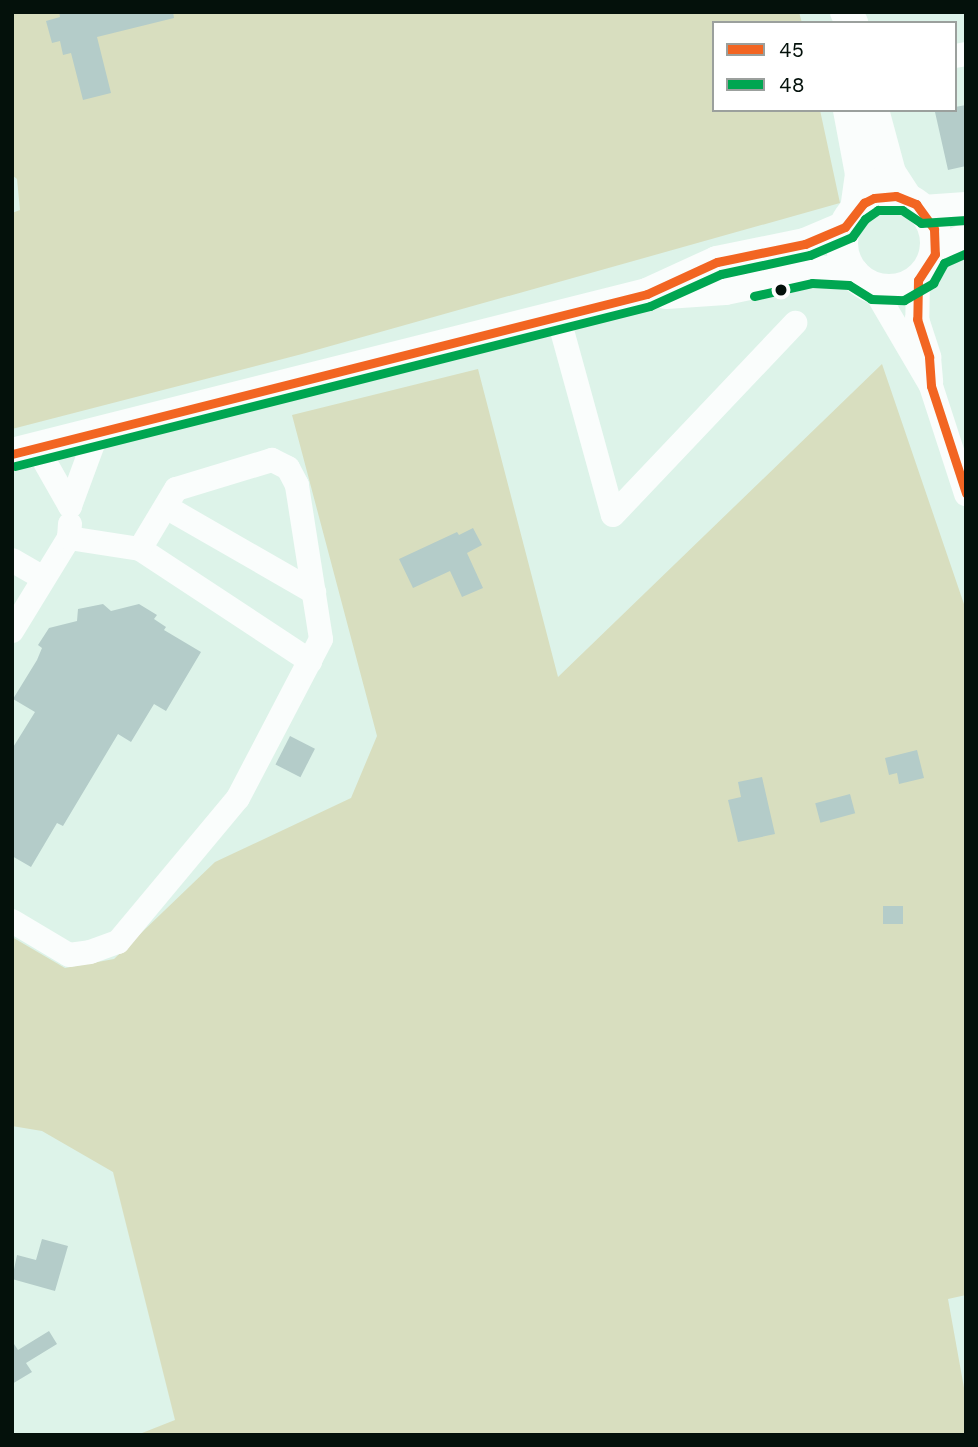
<!DOCTYPE html>
<html>
<head>
<meta charset="utf-8">
<style>
  body { margin:0 }
  #map { position:relative; width:978px; height:1447px; overflow:hidden; background:#ddf3e9; font-family:"Work Sans",sans-serif }
  div>[style] { position:absolute }
  .green>* { inset:0; background:#d8debf }
  .building>* { inset:0; background:#b4ccc9; transform-origin:0 0 }
  .minor>* { height:24px; margin:-12px; padding:0 12px; transform-origin:12px; border-radius:12px; background:#fafdfc }
  .major>* { height:32px; margin:-16px; padding:0 16px; transform-origin:16px; border-radius:16px; background:#fafdfc }
  .major>.ring { margin:-16px; padding:0; box-sizing:content-box; background:none; border:32px solid #fafdfc; border-radius:50% }
  .bus-1>* { height:9px; margin:-4.5px; padding:0 4.5px; transform-origin:4.5px; border-radius:4.5px; background:#f26522 }
  .bus-2>* { height:9px; margin:-4.5px; padding:0 4.5px; transform-origin:4.5px; border-radius:4.5px; background:#00a651 }
  .dots>* { width:19px; height:19px; translate:-50% -50%; box-sizing:border-box; border:4px solid #fff; border-radius:50% }
  span { translate:-50% -50%; white-space:nowrap; text-align:center; line-height:1.15; -webkit-text-stroke:7px #fff; paint-order:stroke }
  .frame { position:absolute; inset:0; border:14px solid #04110b; pointer-events:none }
  .legend { position:absolute; left:712px; top:21px; width:245px; height:91px; box-sizing:border-box; background:#fff; border:2px solid #9ba09d; margin:0; padding:9px 12px; list-style:none; font-size:21px; color:#04110b }
  .legend li { display:flex; align-items:center; gap:14px; height:35px }
  .legend b { width:35px; border:2px solid #9ba09d }
</style>
</head>
<body>
<div id="map">
  <div class="green">
    <i style="clip-path:polygon(12px 12px,799px 12px,802px 23px,714px 23px,714px 110px,820px 110px,840px 203px,302px 354px,12px 429px,12px 213px,20px 210px,17px 179px,12px 175px)"></i>
    <i style="clip-path:polygon(882px 364px,966px 610px,966px 1295px,948px 1299px,966px 1399px,966px 1435px,137px 1435px,175px 1420px,113px 1172px,42px 1131px,12px 1126px,12px 937px,65px 968px,114px 959px,215px 862px,351px 798px,377px 736px,292px 415px,478px 369px,558px 677px)"></i>
  </div>
  <div class="building">
    <i style="clip-path:polygon(59px 12px,173px 12px,174px 18px,97px 37px,111px 93px,83px 100px,71px 53px,63px 55px,60px 41px,52px 43px,46px 21px,60px 17px)"></i>
    <i style="clip-path:polygon(966px 105px,966px 166px,948px 170px,935px 112px,955px 110px,955px 107px)"></i>
    <i style="clip-path:polygon(473px 528px,482px 545px,467px 553px,483px 588px,462px 597px,450px 571px,413px 588px,399px 559px,457px 532px,459px 535px)"></i>
    <i style="clip-path:polygon(103px 604px,111px 611px,139px 604px,157px 615px,154px 619px,166px 627px,164px 630px,201px 652px,166px 711px,154px 704px,131px 742px,118px 734px,63px 826px,57px 823px,31px 867px,12px 856px,12px 749px,35px 712px,13px 699px,37px 660px,42px 648px,38px 645px,49px 628px,77px 621px,78px 609px)"></i>
    <i style="left:290px;top:736px;width:28px;height:32px;rotate:27deg"></i>
    <i style="clip-path:polygon(917px 750px,924px 778px,899px 784px,897px 773px,889px 775px,885px 758px)"></i>
    <i style="clip-path:polygon(762px 777px,775px 834px,738px 842px,728px 800px,741px 797px,738px 782px)"></i>
    <i style="left:850px;top:794px;width:20px;height:36px;rotate:75deg"></i>
    <i style="left:883px;top:906px;width:20px;height:18px"></i>
    <i style="clip-path:polygon(42px 1239px,68px 1246px,55px 1291px,12px 1279px,17px 1255px,36px 1260px)"></i>
    <i style="clip-path:polygon(49px 1331px,57px 1344px,26px 1363px,32px 1372px,12px 1384px,12px 1341px,18px 1350px)"></i>
  </div>
  <div class="minor">
    <i style="left:955px;top:56px;width:11px;rotate:-10deg"></i>
    <i style="left:918px;top:280px;width:39px;rotate:91deg"></i>
    <i style="left:917px;top:319px;width:40px;rotate:72deg"></i>
    <i style="left:929px;top:357px;width:25px;rotate:85deg"></i>
    <i style="left:873px;top:287px;width:115px;rotate:59.6deg"></i>
    <i style="left:931px;top:386px;width:114px;rotate:72deg"></i>
    <i style="left:558px;top:316px;width:206px;rotate:74.6deg"></i>
    <i style="left:37px;top:448px;width:67px;rotate:60.4deg"></i>
    <i style="left:70px;top:506px;width:78px;rotate:-69.7deg"></i>
    <i style="left:166px;top:507px;width:171px;rotate:29.9deg"></i>
    <i style="left:613px;top:515px;width:265px;rotate:-46.5deg"></i>
    <i style="left:140px;top:549px;width:204px;rotate:33.4deg"></i>
    <i style="left:12px;top:560px;width:36px;rotate:30deg"></i>
    <i style="left:12px;top:631px;width:109px;rotate:-58.5deg"></i>
    <i style="left:69px;top:538px;width:14px;rotate:-86deg"></i>
    <i style="left:12px;top:921px;width:66px;rotate:30.8deg"></i>
    <i style="left:69px;top:955px;width:21px;rotate:-8deg"></i>
    <i style="left:90px;top:952px;width:30px;rotate:-20deg"></i>
    <i style="left:118px;top:942px;width:187px;rotate:-50.2deg"></i>
    <i style="left:238px;top:798px;width:179px;rotate:-62.4deg"></i>
    <i style="left:321px;top:639px;width:156px;rotate:-98.9deg"></i>
    <i style="left:297px;top:485px;width:19px;rotate:-118deg"></i>
    <i style="left:288px;top:468px;width:18px;rotate:-153deg"></i>
    <i style="left:272px;top:460px;width:100px;rotate:163.2deg"></i>
    <i style="left:176px;top:489px;width:70px;rotate:121deg"></i>
    <i style="left:140px;top:549px;width:72px;rotate:-171.2deg"></i>
  </div>
  <div class="major">
    <i style="left:846px;top:12px;width:13px;rotate:61deg"></i>
    <i style="left:849px;top:110px;width:65px;rotate:79.4deg"></i>
    <i style="left:861px;top:174px;width:36px;rotate:98deg"></i>
    <i style="left:873px;top:110px;width:65px;rotate:74.9deg"></i>
    <i style="left:890px;top:173px;width:31px;rotate:57deg"></i>
    <i class="ring" style="left:842px;top:196px;width:62px;height:62px"></i>
    <i style="left:923px;top:211px;width:43px;rotate:-4deg"></i>
    <i style="left:935px;top:254px;width:34px;rotate:-26deg"></i>
    <i style="left:666px;top:293px;width:59px;rotate:-3.9deg"></i>
    <i style="left:725px;top:289px;width:88px;rotate:-11.8deg"></i>
    <i style="left:811px;top:271px;width:42px;rotate:2.7deg"></i>
    <i style="left:12px;top:454px;width:655px;rotate:-14.14deg"></i>
    <i style="left:647px;top:294px;width:77px;rotate:-24.6deg"></i>
    <i style="left:717px;top:262px;width:90px;rotate:-11.6deg"></i>
    <i style="left:805px;top:244px;width:43px;rotate:-23deg"></i>
  </div>
  <div class="bus-1">
    <i style="left:12px;top:454px;width:655px;rotate:-14.14deg"></i>
    <i style="left:647px;top:294px;width:77px;rotate:-24.6deg"></i>
    <i style="left:717px;top:262px;width:90px;rotate:-11.6deg"></i>
    <i style="left:805px;top:244px;width:43px;rotate:-23deg"></i>
    <i style="left:845px;top:227px;width:31px;rotate:-52deg"></i>
    <i style="left:864px;top:203px;width:11px;rotate:-27deg"></i>
    <i style="left:874px;top:198px;width:22px;rotate:-5deg"></i>
    <i style="left:896px;top:196px;width:22px;rotate:22deg"></i>
    <i style="left:916px;top:204px;width:31px;rotate:54deg"></i>
    <i style="left:934px;top:229px;width:25px;rotate:88deg"></i>
    <i style="left:935px;top:254px;width:31px;rotate:123deg"></i>
    <i style="left:918px;top:280px;width:39px;rotate:91deg"></i>
    <i style="left:917px;top:319px;width:40px;rotate:72deg"></i>
    <i style="left:929px;top:357px;width:29px;rotate:86deg"></i>
    <i style="left:931px;top:386px;width:113px;rotate:71.9deg"></i>
  </div>
  <div class="bus-2">
    <i style="left:754px;top:296px;width:59px;rotate:-12.6deg"></i>
    <i style="left:812px;top:283px;width:37px;rotate:3deg"></i>
    <i style="left:849px;top:285px;width:26px;rotate:32deg"></i>
    <i style="left:871px;top:299px;width:33px;rotate:2deg"></i>
    <i style="left:904px;top:300px;width:34px;rotate:-30deg"></i>
    <i style="left:933px;top:283px;width:23px;rotate:-61deg"></i>
    <i style="left:944px;top:263px;width:24px;rotate:-24deg"></i>
    <i style="left:15px;top:466px;width:655px;rotate:-14.14deg"></i>
    <i style="left:650px;top:306px;width:78px;rotate:-24.3deg"></i>
    <i style="left:721px;top:274px;width:91px;rotate:-12.1deg"></i>
    <i style="left:810px;top:255px;width:46px;rotate:-23.2deg"></i>
    <i style="left:852px;top:237px;width:22px;rotate:-54deg"></i>
    <i style="left:865px;top:219px;width:16px;rotate:-35deg"></i>
    <i style="left:878px;top:210px;width:24px"></i>
    <i style="left:902px;top:210px;width:23px;rotate:34deg"></i>
    <i style="left:921px;top:223px;width:45px;rotate:-3.8deg"></i>
  </div>
  <div class="dots">
    <i style="left:781px;top:290px;background:#04110b"></i>
  </div>
  <div class="frame"></div>
  <ul class="legend">
  <li><b style="height:9px;background:#f26522"></b>45</li>
  <li><b style="height:9px;background:#00a651"></b>48</li>
  </ul>
</div>
</body>
</html>
